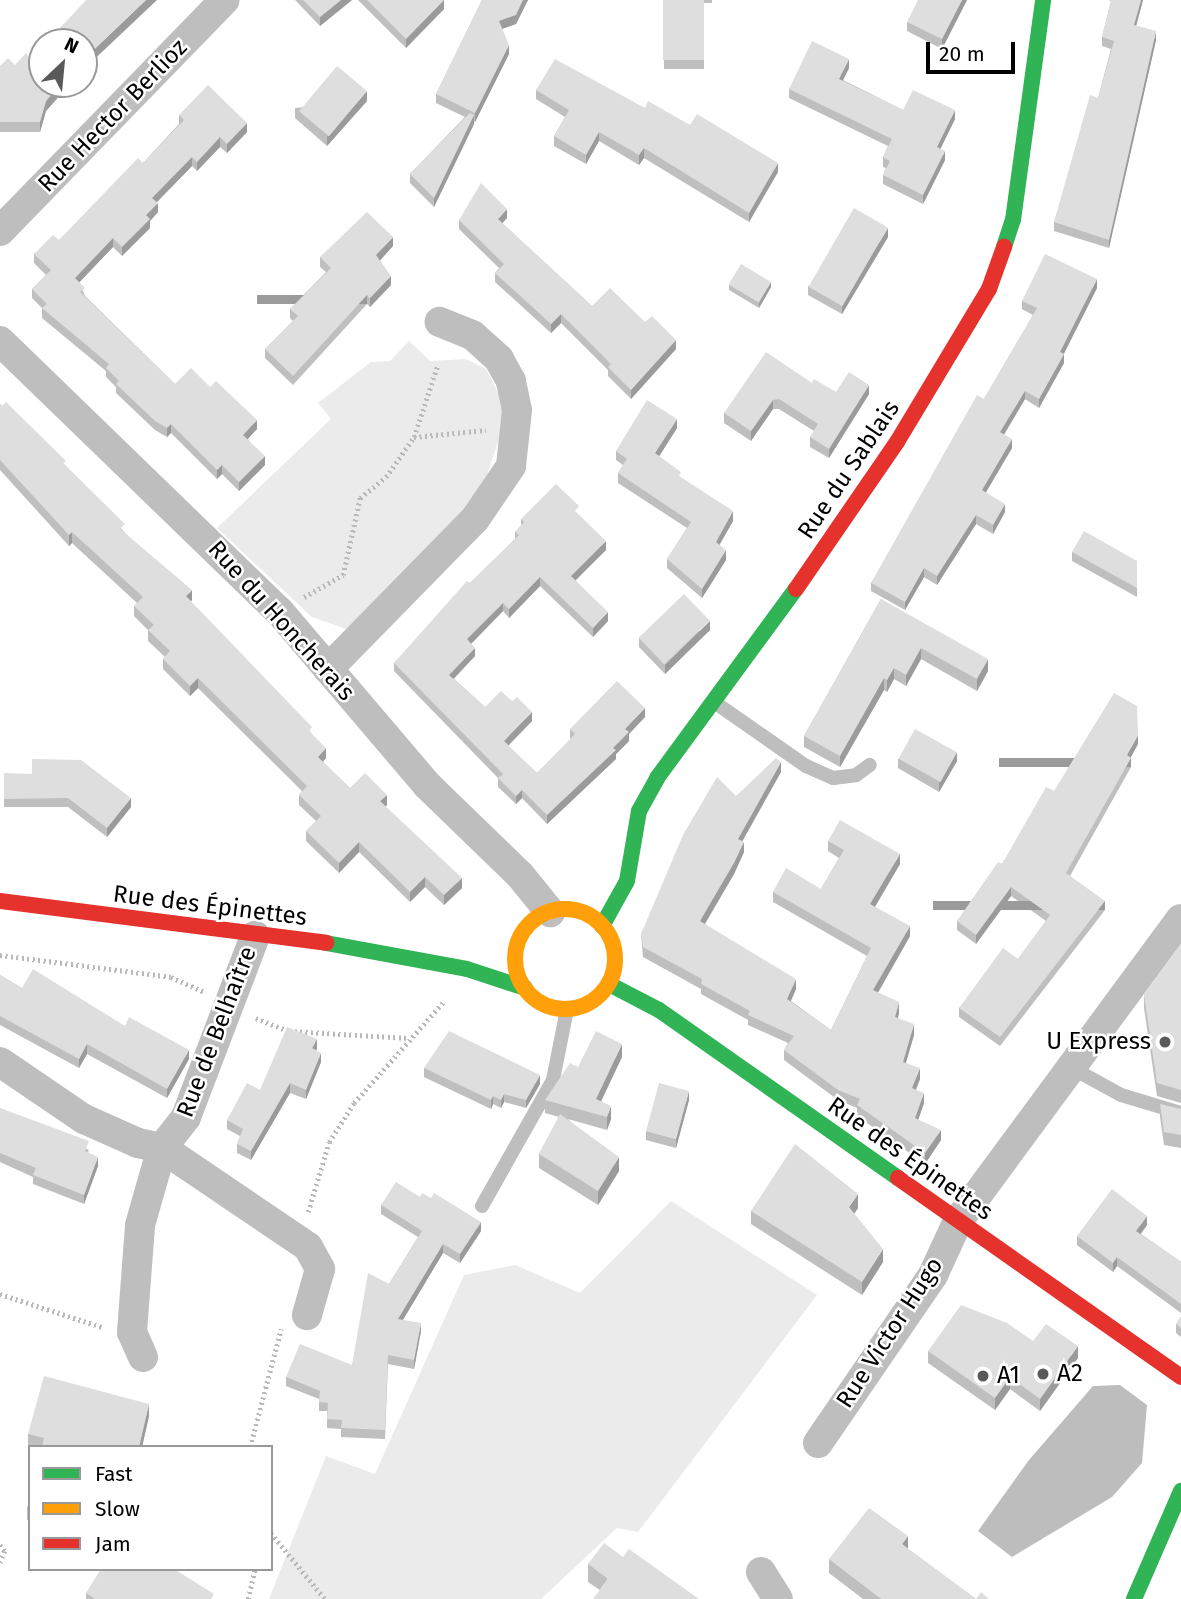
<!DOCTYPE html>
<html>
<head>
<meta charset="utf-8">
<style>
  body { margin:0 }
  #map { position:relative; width:1181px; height:1599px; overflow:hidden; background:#fff; font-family:"Fira Sans",sans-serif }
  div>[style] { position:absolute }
  .green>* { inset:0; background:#ebebeb }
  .water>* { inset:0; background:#bdbdbd }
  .path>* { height:4.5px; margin-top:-2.25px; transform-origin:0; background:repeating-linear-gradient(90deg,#b9b9b9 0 2px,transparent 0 5.5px) }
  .lane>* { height:14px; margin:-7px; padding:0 7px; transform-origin:7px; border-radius:7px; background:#bebebe }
  .street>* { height:30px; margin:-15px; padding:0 15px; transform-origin:15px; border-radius:15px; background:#bebebe }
  .fast>* { height:16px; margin:-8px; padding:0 8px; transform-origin:8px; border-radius:8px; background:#30b455 }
  .slow>* { height:16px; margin:-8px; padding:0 8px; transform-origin:8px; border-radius:8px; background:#ff9f0a }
  .slow>.ring { margin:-8px; padding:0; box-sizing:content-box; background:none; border:16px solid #ff9f0a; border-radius:50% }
  .jam>* { height:16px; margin:-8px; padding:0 8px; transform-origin:8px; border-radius:8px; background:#e5322d }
  .wall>* { inset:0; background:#bfbfbf }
  .shaded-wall>* { inset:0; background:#9b9b9b; transform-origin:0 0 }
  .building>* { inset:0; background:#dedede; transform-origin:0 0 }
  .dots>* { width:19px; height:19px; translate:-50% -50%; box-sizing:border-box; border:4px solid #fff; border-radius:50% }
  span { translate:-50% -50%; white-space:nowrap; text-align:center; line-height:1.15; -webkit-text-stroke:5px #fff; paint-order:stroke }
  .street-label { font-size:24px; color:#000 }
  .poi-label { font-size:24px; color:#000 }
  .right { translate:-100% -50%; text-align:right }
  .left { translate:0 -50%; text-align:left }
  .legend { position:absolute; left:28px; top:1445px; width:245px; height:126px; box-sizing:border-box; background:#fff; border:2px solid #999; margin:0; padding:9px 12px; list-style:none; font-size:21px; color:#000 }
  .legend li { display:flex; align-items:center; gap:14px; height:35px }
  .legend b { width:35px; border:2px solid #999 }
  .north { position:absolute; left:28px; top:28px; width:70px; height:70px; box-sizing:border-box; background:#fff; border:2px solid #999; border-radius:50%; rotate:26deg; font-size:19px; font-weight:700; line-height:28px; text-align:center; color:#000 }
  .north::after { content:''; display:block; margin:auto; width:24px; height:32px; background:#595959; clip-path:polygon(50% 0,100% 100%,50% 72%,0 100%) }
  .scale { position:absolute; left:926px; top:42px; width:89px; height:32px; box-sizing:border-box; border:4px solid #000; border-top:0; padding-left:9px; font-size:21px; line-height:24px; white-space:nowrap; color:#000; -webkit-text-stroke:5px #fff; paint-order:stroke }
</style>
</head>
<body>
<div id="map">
  <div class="green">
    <i style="clip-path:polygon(409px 341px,430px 361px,466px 359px,486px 369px,503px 402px,499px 439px,487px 475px,465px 508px,349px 630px,312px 617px,217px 528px,331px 419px,318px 403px,371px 362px,390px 361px)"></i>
    <i style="clip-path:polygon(671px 1201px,817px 1295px,638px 1532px,617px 1528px,541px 1599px,269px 1599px,326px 1456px,375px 1474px,464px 1275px,515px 1265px,580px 1293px)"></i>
  </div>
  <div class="water">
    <i style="clip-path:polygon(1120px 1385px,1147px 1405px,1142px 1463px,1112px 1497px,1012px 1557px,978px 1531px,1029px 1460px,1093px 1386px)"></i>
  </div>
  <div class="path">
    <i style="left:414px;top:437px;width:72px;rotate:-5.6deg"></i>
    <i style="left:304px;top:597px;width:45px;rotate:-29.4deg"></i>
    <i style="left:343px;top:575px;width:79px;rotate:-77.6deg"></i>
    <i style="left:360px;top:498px;width:33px;rotate:-39deg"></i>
    <i style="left:386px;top:477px;width:49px;rotate:-55deg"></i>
    <i style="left:414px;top:437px;width:74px;rotate:-71.8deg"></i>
    <i style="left:0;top:955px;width:172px;rotate:7.3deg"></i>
    <i style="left:171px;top:977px;width:36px;rotate:24deg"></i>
    <i style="left:256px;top:1018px;width:35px;rotate:22deg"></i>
    <i style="left:289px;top:1031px;width:120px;rotate:3.3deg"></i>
    <i style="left:308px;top:1212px;width:73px;rotate:-73.3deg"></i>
    <i style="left:329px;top:1142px;width:46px;rotate:-57.3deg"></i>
    <i style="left:354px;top:1103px;width:137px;rotate:-48.5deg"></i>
    <i style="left:0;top:1294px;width:110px;rotate:17.9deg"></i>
    <i style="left:250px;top:1447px;width:122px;rotate:-75.3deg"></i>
    <i style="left:271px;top:1533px;width:85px;rotate:50.7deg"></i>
    <i style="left:0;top:1545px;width:8px;rotate:50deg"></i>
    <i style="left:5px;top:1551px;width:13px;rotate:113deg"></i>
    <i style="left:248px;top:1599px;width:31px;rotate:-77deg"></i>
  </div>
  <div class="lane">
    <i style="left:717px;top:704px;width:108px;rotate:34.9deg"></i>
    <i style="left:806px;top:766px;width:30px;rotate:24deg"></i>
    <i style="left:833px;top:778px;width:23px;rotate:-7deg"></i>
    <i style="left:856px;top:775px;width:17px;rotate:-36deg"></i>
    <i style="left:1070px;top:1067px;width:58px;rotate:28.8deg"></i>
    <i style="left:1121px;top:1095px;width:63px;rotate:16.7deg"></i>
    <i style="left:482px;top:1206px;width:145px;rotate:-60.6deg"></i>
    <i style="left:553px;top:1080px;width:72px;rotate:-78.8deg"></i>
  </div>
  <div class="street">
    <i style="left:0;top:231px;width:322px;rotate:-45.8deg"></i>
    <i style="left:0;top:341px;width:388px;rotate:44.1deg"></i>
    <i style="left:279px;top:611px;width:228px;rotate:49.6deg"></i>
    <i style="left:427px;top:785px;width:129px;rotate:44.1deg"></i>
    <i style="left:520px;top:875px;width:48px;rotate:51deg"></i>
    <i style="left:328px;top:669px;width:210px;rotate:-45.6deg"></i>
    <i style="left:475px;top:519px;width:64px;rotate:-55.8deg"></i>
    <i style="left:511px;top:466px;width:56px;rotate:-83.9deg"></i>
    <i style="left:517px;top:410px;width:30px;rotate:-102deg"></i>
    <i style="left:511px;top:381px;width:25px;rotate:-119deg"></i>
    <i style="left:499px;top:359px;width:36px;rotate:-138deg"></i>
    <i style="left:472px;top:335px;width:35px;rotate:-158deg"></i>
    <i style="left:0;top:1062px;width:102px;rotate:34.2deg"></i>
    <i style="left:84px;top:1119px;width:59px;rotate:24deg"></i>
    <i style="left:138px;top:1143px;width:25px;rotate:12deg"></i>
    <i style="left:162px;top:1148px;width:39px;rotate:-52deg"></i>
    <i style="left:186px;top:1117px;width:194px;rotate:-69.1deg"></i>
    <i style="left:143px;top:1357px;width:27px;rotate:-114deg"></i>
    <i style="left:132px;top:1332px;width:107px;rotate:-85.7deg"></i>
    <i style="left:140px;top:1225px;width:80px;rotate:-74.1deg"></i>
    <i style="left:162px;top:1148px;width:176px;rotate:34.1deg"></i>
    <i style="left:308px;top:1247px;width:25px;rotate:61deg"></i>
    <i style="left:320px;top:1269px;width:48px;rotate:105.8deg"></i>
    <i style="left:818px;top:1443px;width:204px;rotate:-55.6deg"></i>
    <i style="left:933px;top:1275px;width:60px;rotate:-65.2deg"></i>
    <i style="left:958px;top:1221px;width:375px;rotate:-53.6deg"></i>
    <i style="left:761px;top:1572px;width:32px;rotate:58deg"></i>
  </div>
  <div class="fast">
    <i style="left:1004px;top:247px;width:28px;rotate:-72deg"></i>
    <i style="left:1013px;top:220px;width:222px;rotate:-82.2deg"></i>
    <i style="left:602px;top:926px;width:51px;rotate:-60.9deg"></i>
    <i style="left:627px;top:881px;width:71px;rotate:-80.3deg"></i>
    <i style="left:639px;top:811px;width:38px;rotate:-61deg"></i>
    <i style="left:657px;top:778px;width:235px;rotate:-53.7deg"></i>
    <i style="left:326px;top:943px;width:143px;rotate:10.4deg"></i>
    <i style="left:467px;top:969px;width:61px;rotate:18.1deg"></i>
    <i style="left:609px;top:984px;width:56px;rotate:27.5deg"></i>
    <i style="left:659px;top:1010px;width:292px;rotate:35.1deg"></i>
    <i style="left:1134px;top:1599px;width:118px;rotate:-66.5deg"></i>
  </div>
  <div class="slow">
    <i class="ring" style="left:515px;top:909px;width:84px;height:84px"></i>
  </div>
  <div class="jam">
    <i style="left:796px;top:589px;width:178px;rotate:-55.5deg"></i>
    <i style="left:897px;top:442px;width:179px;rotate:-59deg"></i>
    <i style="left:989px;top:289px;width:45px;rotate:-70.3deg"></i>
    <i style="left:0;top:901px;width:329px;rotate:7.3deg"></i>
    <i style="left:898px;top:1178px;width:346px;rotate:35.1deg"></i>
  </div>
  <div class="wall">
    <i style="clip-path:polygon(295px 0,352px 0,320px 26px)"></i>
    <i style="clip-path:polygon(358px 0,444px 0,444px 9px,406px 48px)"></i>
    <i style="clip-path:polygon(482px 0,528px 0,516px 24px,502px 29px,509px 54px,475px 122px,474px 122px,474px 124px,434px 207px,410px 183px,410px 174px,465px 117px,436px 103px,436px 94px)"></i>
    <i style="clip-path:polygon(663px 0,712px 0,712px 3px,704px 3px,704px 69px,664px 69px)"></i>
    <i style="clip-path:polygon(967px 0,942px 49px,907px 31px,907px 22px)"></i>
    <i style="clip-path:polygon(1109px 0,1143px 0,1136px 26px,1156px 40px,1109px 248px,1054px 231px,1054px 222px,1098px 98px,1111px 49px,1102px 46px,1102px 37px,1111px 1px)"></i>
    <i style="clip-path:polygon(0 66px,42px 84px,70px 84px,46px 111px,40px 132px,0 132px)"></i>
    <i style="clip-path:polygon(849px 68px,843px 80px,903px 110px,955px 119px,940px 149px,945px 160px,923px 204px,883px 184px,883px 175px,886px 168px,883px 167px,883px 157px,888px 146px,789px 98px,789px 89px)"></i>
    <i style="clip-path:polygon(536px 90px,645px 108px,690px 125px,778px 172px,749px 222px,644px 158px,639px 165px,599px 141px,586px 164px,554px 146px,554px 136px,565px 117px,536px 99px)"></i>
    <i style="clip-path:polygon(367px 101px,327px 146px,295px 118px,295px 108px)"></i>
    <i style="clip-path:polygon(179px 115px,247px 132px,227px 153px,220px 147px,197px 171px,192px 166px,157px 202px,158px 212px,150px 221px,150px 228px,122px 256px,113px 247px,79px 282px,85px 296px,175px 384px,210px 387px,257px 429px,248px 439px,265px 465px,239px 491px,222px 474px,217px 479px,171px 433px,167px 437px,155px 430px,116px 393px,116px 387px,106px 377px,106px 371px,42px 318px,42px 308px,32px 298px,32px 289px,46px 275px,34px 263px,34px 254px,59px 240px,143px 163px,179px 124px)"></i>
    <i style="clip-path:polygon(507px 218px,502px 223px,592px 306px,645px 322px,676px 349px,631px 399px,608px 376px,608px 370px,561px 323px,551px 333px,495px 282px,495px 273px,499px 268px,459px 229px,459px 220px)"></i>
    <i style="clip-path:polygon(888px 237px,842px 314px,808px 295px,808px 286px)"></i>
    <i style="clip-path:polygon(393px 246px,380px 260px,391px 285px,370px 307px,367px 304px,293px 385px,265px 358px,265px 349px,293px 321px,290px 318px,290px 309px,326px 272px,320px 267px,320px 257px)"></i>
    <i style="clip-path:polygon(729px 285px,771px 287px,759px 308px,729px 290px)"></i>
    <i style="clip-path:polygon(1097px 288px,1064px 354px,1064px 363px,1039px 408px,1025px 399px,1004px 435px,1012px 448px,986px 492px,1005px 512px,993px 534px,976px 524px,937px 585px,924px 577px,905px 610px,871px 591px,871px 583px,984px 399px,1033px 315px,1022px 309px,1022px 301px)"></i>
    <i style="clip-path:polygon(812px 383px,836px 392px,869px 394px,829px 458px,810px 447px,810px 437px,814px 431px,779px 409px,773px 409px,751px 441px,724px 423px,724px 413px)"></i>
    <i style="clip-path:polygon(0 404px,66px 466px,125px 533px,192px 600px,190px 602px,312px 734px,326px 758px,323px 762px,350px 788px,387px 805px,385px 806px,462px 888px,444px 905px,425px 887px,410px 902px,359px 852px,339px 873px,306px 841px,306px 831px,316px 821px,299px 805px,299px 795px,302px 791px,198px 688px,190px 696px,163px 669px,163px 659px,165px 657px,148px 641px,148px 630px,134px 616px,134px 606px,137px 603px,72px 543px,69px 546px,0 470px)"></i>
    <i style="clip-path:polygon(677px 428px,659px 456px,681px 478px,733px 521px,719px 545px,726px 560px,702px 598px,667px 568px,667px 559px,687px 528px,618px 483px,618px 473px,623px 465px,616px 460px,616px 451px)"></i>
    <i style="clip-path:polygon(579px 515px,606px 550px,575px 580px,608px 621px,593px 637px,540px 586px,509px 618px,503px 611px,471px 644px,475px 656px,454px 679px,485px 707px,532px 721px,508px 746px,537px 773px,571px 739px,570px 738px,570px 729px,645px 717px,629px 734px,629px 741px,616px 754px,616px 759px,547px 824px,522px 798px,516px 804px,498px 787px,498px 778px,394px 671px,394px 663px,470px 583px,515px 539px,515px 532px,521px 526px,521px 519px)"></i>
    <i style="clip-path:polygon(1072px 552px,1137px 561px,1137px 597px,1072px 561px)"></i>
    <i style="clip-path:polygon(881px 599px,988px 671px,977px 691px,921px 659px,906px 686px,894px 679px,887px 692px,884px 690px,840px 767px,804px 747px,804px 736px)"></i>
    <i style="clip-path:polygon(710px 630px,665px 674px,639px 647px,639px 638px)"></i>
    <i style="clip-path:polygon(1138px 744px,1131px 757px,1131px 767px,1070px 876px,1105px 910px,1000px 1046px,959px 1017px,959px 1008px,1018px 959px,1046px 921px,1011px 896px,976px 944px,957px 930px,957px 921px,1002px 864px,1054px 791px)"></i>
    <i style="clip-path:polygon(898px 759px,957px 761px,939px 792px,898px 768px)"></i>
    <i style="clip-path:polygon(781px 772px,742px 841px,744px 852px,734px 874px,705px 924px,796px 989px,791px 1001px,831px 1030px,867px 956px,773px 902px,773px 892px,821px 889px,839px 858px,828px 851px,828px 841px,900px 864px,875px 907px,910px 936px,878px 993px,899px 1013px,898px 1018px,914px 1035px,906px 1063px,920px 1079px,916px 1090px,924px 1103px,918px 1120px,941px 1140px,925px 1164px,857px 1116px,857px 1108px,838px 1100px,784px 1060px,784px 1050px,788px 1043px,748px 1025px,748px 1020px,701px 994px,701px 989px,643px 957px,641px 934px,736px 796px)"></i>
    <i style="clip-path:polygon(4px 773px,131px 807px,107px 837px,68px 807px,4px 807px)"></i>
    <i style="clip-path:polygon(1181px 945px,1181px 1103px,1157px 1096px,1144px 1008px,1144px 995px)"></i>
    <i style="clip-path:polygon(0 975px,22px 988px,125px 1026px,189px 1059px,167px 1098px,87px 1054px,79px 1068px,0 1025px)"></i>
    <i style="clip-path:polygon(317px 1049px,316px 1050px,321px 1062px,306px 1099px,290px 1093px,251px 1160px,237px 1153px,237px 1144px,240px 1136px,227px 1129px,227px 1120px,260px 1090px)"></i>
    <i style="clip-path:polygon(622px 1057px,601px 1101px,611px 1119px,607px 1130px,568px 1119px,619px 1171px,598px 1205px,539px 1168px,539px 1154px,559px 1117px,545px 1113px,545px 1100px,578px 1067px)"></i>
    <i style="clip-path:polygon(424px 1068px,540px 1084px,526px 1108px,504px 1102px,501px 1108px,493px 1104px,491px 1109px,424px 1077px)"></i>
    <i style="clip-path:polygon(689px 1100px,676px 1148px,646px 1140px,646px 1131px)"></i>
    <i style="clip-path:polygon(1160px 1104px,1181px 1109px,1181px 1148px,1164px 1145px,1160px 1117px)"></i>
    <i style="clip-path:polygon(0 1108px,89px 1150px,88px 1152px,98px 1166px,84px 1204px,33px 1184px,33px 1177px,0 1162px)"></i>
    <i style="clip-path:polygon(420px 1197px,481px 1231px,460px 1263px,443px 1253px,403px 1320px,421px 1331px,414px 1369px,388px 1364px,385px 1439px,341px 1437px,341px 1429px,327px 1428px,327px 1411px,319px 1411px,319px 1399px,286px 1386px,286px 1377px,352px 1365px,389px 1284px,418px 1237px,381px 1214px,381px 1205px)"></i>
    <i style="clip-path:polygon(858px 1208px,854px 1214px,883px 1262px,862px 1295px,751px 1224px,751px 1211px)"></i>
    <i style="clip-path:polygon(1147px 1225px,1141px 1234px,1181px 1262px,1181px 1313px,1117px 1266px,1113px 1272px,1077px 1245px,1077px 1236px)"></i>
    <i style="clip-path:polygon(1181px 1317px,1181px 1337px,1176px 1333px,1176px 1324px)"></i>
    <i style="clip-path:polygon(1033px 1341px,1078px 1358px,1040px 1411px,1010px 1389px,995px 1410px,928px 1363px,928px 1351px)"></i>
    <i style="clip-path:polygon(149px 1416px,142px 1447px,33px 1447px,28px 1446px,28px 1434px)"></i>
    <i style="clip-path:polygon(30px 1498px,30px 1520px,27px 1520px,27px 1508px)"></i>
    <i style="clip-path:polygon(908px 1549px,976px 1599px,989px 1599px,863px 1599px,829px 1573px,829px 1559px)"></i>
    <i style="clip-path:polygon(623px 1557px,600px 1590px,588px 1582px,588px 1564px)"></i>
    <i style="clip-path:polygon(86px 1593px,214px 1599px,86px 1599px)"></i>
  </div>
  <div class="shaded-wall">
    <i style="clip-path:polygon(146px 0,157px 0,84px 69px,84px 59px)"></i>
    <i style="clip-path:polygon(341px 0,352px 0,320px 26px,320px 17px)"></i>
    <i style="clip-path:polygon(444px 0,444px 9px,406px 48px,406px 39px)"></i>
    <i style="clip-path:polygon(523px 0,528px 0,516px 24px,499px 30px,499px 21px)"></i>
    <i style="clip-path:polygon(962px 0,967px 0,942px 49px,942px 39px)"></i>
    <i style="clip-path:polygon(1141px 0,1143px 0,1134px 34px,1134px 25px)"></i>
    <i style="clip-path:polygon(1156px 31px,1156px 40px,1109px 248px,1109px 240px)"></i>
    <i style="clip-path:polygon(509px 45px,509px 54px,475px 122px,475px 113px)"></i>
    <i style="clip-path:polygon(849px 59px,849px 68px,839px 88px,839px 79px)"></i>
    <i style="clip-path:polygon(61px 84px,70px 84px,46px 111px,40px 132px,40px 122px,46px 101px)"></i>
    <i style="clip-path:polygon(367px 91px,367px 101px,327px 146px,327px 137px)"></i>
    <i style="clip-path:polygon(955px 110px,955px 119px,937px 156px,937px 147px)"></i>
    <i style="clip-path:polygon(474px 115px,474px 124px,434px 207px,434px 198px)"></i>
    <i style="clip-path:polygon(247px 123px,247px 132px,227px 153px,227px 144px)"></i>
    <i style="clip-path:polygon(599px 132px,599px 141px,586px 164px,586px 155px)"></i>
    <i style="clip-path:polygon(220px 137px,220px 147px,197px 171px,197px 162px)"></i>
    <i style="clip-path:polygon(644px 148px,644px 158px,639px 165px,639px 155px)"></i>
    <i style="clip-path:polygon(945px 151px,945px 160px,923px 204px,923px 195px)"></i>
    <i style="clip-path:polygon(192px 157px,192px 166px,152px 207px,152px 198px)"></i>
    <i style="clip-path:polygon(778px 163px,778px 172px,749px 222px,749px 213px)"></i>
    <i style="clip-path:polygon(158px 203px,158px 212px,150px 221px,150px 228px,122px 256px,122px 247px,146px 215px)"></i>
    <i style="clip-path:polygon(507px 209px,507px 218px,498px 228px,498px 219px)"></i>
    <i style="clip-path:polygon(888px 228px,888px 237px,842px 314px,842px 305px)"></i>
    <i style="clip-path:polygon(393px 237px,393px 246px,376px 265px,376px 255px)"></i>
    <i style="clip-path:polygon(113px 238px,113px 247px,75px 287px,75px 278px)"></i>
    <i style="clip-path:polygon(391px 276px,391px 285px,370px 307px,370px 298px)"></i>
    <i style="clip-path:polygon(1097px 279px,1097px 288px,1060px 361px,1060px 352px)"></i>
    <i style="clip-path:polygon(771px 282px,771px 287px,759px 308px,759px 303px)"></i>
    <i style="left:367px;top:295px;width:9px;height:110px;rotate:90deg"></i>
    <i style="clip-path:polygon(561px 314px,561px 323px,551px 333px,551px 324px)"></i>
    <i style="clip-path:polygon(676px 340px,676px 349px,631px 399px,631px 390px)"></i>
    <i style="clip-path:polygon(1064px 354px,1064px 363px,1039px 408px,1039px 399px)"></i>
    <i style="clip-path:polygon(869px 385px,869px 394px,829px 458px,829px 449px)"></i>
    <i style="clip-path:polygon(1025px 391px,1025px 399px,1000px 441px,1000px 432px)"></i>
    <i style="clip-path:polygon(773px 400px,773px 409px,751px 441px,751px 431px)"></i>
    <i style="clip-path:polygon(677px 419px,677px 428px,655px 463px,655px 453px)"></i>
    <i style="clip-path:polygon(257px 420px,257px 429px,243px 444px,243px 435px)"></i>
    <i style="clip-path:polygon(171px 424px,171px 433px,167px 437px,167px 428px)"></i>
    <i style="clip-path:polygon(1012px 439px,1012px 448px,982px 499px,982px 490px)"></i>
    <i style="clip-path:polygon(265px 456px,265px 465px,239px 491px,239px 482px)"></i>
    <i style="clip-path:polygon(222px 465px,222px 474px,217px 479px,217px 470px)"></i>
    <i style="clip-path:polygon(1005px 504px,1005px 512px,993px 534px,993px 525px)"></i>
    <i style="clip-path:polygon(733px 511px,733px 521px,716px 551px,716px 542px)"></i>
    <i style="clip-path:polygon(976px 515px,976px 524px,937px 585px,937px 576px)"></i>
    <i style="clip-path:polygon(72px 532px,72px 543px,69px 546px,69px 535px)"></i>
    <i style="clip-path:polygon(606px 541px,606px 550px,571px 585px,571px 576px)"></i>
    <i style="clip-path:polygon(726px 550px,726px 560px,702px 598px,702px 589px)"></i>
    <i style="clip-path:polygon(924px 568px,924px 577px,905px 610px,905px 602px)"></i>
    <i style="clip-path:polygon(540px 577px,540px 586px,509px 618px,509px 609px)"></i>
    <i style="clip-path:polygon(192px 590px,192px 600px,186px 607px,186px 596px)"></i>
    <i style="clip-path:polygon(503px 603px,503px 611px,467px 648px,467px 639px)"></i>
    <i style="clip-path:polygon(608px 612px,608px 621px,593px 637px,593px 628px)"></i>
    <i style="clip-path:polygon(710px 621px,710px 630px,665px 674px,665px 665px)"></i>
    <i style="clip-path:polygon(475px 648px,475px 656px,449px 683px,449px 675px)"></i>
    <i style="clip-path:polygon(921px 648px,921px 659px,906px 686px,906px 675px)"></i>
    <i style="clip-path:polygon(988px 659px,988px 671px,977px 691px,977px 679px)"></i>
    <i style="clip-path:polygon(894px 668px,894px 679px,887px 692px,887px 680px)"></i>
    <i style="clip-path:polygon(198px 678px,198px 688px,190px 696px,190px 686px)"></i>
    <i style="clip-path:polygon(884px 678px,884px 690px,840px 767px,840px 756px)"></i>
    <i style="clip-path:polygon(645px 708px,645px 717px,629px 734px,629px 741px,616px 754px,616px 759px,547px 824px,547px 815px,613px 748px,625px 729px)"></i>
    <i style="clip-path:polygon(532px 712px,532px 721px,504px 750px,504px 741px)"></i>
    <i style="clip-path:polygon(1138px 735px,1138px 744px,1127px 764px,1127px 755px)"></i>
    <i style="clip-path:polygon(326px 748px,326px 758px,318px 767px,318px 757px)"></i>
    <i style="clip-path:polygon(957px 752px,957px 761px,939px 792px,939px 783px)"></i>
    <i style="left:1131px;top:758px;width:9px;height:132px;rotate:90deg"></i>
    <i style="clip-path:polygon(781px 762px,781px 772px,738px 849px,738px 839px)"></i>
    <i style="clip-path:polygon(522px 790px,522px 798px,516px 804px,516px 796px)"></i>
    <i style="clip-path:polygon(387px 795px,387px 805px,380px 811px,380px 801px)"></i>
    <i style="clip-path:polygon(131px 798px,131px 807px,107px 837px,107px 828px)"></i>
    <i style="clip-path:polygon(359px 842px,359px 852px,339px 873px,339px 863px)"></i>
    <i style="clip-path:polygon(744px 842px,744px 852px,734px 874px,700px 932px,700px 921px)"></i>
    <i style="clip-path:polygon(900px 854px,900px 864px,870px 915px,870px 904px)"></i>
    <i style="clip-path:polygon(425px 877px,425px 887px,410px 902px,410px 892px)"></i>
    <i style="clip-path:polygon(462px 878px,462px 888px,444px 905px,444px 895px)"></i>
    <i style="clip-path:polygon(1011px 887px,1011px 896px,976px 944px,976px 935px)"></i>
    <i style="left:1105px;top:901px;width:9px;height:172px;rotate:90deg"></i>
    <i style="clip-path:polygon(910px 926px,910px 936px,873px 1001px,873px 990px)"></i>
    <i style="clip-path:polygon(796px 979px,796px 989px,787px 1009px,787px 999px)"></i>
    <i style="clip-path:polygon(899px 1002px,899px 1013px,895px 1028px,895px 1017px)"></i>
    <i style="clip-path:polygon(914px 1024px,914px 1035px,903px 1072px,903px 1062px)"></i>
    <i style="clip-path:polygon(317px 1039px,317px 1049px,312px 1057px,312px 1048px)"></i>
    <i style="clip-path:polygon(87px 1044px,87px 1054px,79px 1068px,79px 1059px)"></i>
    <i style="clip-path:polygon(622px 1044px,622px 1057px,596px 1112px,596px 1099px)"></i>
    <i style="clip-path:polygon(189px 1050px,189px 1059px,167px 1098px,167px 1089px)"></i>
    <i style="clip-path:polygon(321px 1053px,321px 1062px,306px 1099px,306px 1090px)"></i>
    <i style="clip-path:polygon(920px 1068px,920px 1079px,912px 1099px,912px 1088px)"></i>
    <i style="clip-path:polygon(540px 1075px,540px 1084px,526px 1108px,526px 1100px)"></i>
    <i style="clip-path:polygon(290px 1083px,290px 1093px,251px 1160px,251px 1151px)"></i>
    <i style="clip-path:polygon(689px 1091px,689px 1100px,676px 1148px,676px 1139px)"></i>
    <i style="clip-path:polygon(924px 1093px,924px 1103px,915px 1129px,915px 1118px)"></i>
    <i style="clip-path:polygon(504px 1094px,504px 1102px,501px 1108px,501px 1100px)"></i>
    <i style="clip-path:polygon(493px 1096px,493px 1104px,491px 1109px,491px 1100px)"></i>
    <i style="clip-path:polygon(611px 1106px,611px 1119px,607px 1130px,607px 1117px)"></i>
    <i style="clip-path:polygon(941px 1130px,941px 1140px,925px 1164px,925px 1153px)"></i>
    <i style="clip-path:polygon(98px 1157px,98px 1166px,84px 1204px,84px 1195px)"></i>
    <i style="clip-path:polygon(619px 1157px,619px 1171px,598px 1205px,598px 1191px)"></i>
    <i style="clip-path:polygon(858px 1194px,858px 1208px,849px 1221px,849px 1207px)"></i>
    <i style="clip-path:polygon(1147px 1216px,1147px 1225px,1136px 1240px,1136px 1231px)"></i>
    <i style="clip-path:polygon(481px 1222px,481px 1231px,460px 1263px,460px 1254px)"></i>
    <i style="clip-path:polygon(443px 1244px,443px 1253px,398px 1328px,398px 1319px)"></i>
    <i style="clip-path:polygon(883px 1249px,883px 1262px,862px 1295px,862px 1282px)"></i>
    <i style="clip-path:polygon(1117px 1257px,1117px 1266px,1113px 1272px,1113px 1263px)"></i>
    <i style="clip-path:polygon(421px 1323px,421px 1331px,414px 1369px,414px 1360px)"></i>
    <i style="clip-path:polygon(1078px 1346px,1078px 1358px,1040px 1411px,1040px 1399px)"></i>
    <i style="clip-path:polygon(1010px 1377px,1010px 1389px,995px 1410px,995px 1398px)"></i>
    <i style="clip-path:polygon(149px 1404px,149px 1416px,142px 1447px,139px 1447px)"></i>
    <i style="clip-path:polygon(908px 1536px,908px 1550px,902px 1544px)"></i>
  </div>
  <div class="building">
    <i style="clip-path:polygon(86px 0,146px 0,84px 59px,84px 42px,47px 42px)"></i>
    <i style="clip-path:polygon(303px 0,341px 0,320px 17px)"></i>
    <i style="clip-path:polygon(367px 0,444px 0,406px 39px)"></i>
    <i style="clip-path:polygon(482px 0,523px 0,516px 15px,499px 21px,509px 45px,475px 113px,436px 94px)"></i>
    <i style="left:663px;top:0;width:41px;height:60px"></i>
    <i style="clip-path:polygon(918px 0,962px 0,942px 39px,907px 22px)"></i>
    <i style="clip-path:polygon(1111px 0,1141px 0,1134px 25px,1156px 31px,1109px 240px,1054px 222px,1090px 95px,1098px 98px,1114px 41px,1102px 37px)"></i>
    <i style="clip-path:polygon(812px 41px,849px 59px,839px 79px,903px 110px,913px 90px,955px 110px,937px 147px,945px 151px,923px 195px,883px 175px,890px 161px,883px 157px,892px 139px,789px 89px)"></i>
    <i style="clip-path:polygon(42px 47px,42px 84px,61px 84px,46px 101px,40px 122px,0 122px,0 66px,8px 58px,15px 65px,26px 53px,31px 59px)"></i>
    <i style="clip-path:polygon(555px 59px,645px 108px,648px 101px,690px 125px,697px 114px,778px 163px,749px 213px,644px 148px,639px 155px,599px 132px,586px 155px,554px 136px,569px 110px,536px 90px)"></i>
    <i style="left:337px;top:66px;width:39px;height:59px;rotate:40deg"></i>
    <i style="clip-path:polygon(208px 85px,247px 123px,227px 144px,220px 137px,197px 162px,192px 157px,152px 198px,158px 203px,146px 215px,150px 219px,122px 247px,113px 238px,75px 278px,85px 288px,80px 292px,175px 384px,191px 368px,210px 387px,216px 381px,257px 420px,243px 435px,265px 456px,239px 482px,222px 465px,217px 470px,171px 424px,167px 428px,155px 421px,116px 384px,119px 381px,106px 368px,109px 364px,42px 308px,47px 304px,32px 289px,51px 270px,34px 254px,53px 235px,59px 240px,138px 158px,143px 163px,184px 120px,179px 115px)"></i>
    <i style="clip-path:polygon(470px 113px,474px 115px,434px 198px,410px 174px)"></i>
    <i style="clip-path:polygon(481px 183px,507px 209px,498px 219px,592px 306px,610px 288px,645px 322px,652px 316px,676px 340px,631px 390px,608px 367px,611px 364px,561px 314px,551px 324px,495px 273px,504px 264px,459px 220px)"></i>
    <i style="left:854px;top:208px;width:39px;height:91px;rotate:30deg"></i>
    <i style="clip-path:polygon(367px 212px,393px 237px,376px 255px,391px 276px,370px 298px,367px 295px,293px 376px,265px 349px,298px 316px,290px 309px,331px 268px,320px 257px)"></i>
    <i style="clip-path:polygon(1045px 254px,1097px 279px,1060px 352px,1064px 354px,1039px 399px,1025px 391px,1000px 432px,1012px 439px,982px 490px,1005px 504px,993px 525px,976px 515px,937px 576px,924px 568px,905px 602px,871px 583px,977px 395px,984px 399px,1037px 308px,1022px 301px)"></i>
    <i style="left:741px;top:264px;width:35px;height:24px;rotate:31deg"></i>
    <i style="clip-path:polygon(766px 352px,812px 383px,814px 379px,836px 392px,849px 372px,869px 385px,829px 449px,810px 437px,818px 424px,779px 399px,773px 400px,751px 431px,724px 413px)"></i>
    <i style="clip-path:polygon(647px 400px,677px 419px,655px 453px,681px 472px,679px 476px,733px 511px,716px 542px,726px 550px,702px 589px,667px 559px,691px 522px,618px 473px,627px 459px,616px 451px)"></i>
    <i style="clip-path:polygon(6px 402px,66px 461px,63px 463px,125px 524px,120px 529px,192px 590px,186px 596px,312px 727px,309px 731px,326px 748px,318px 757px,350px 788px,365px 773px,387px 795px,380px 801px,462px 878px,444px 895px,425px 877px,410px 892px,359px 842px,339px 863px,306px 831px,321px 816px,299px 795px,307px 786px,198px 678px,190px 686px,163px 659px,170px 651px,148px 630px,154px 625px,134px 606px,143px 597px,72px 532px,69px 535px,0 460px,0 404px,2px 406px)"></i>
    <i style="clip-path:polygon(556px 484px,579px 506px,575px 511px,606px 541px,571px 576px,608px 612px,593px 628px,540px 577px,509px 609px,503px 603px,467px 639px,475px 648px,449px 675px,485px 707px,501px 691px,512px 701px,517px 697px,532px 712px,504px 741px,537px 773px,575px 734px,570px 729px,617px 681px,645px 708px,625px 729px,629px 732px,613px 748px,616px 750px,547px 815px,522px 790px,516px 796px,498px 778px,503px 774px,394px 663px,467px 581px,470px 583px,519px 535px,515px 532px,524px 522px,521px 519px)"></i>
    <i style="clip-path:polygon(1084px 531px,1137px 561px,1137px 588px,1072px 552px)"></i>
    <i style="left:684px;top:594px;width:37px;height:63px;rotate:46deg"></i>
    <i style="clip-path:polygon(881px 599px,988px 659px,977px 679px,921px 648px,906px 675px,894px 668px,887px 680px,884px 678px,840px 756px,804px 736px)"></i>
    <i style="clip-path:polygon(1114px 693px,1137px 706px,1138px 735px,1127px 755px,1131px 758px,1066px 873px,1105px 901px,1000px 1037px,959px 1008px,1003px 948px,1018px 959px,1050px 915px,1011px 887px,976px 935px,957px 921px,998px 862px,1002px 864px,1046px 787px,1054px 791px)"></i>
    <i style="left:915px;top:729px;width:48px;height:34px;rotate:29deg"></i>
    <i style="clip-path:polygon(776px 758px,781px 762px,738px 839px,744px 842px,734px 863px,700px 921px,796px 979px,787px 999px,831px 1030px,871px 948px,773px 892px,786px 868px,821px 889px,844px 850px,828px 841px,840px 820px,900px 854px,870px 904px,910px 926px,873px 990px,899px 1002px,895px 1017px,914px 1024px,903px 1062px,920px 1068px,912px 1088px,924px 1093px,915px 1118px,941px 1130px,925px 1153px,857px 1105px,860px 1099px,838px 1090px,784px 1050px,794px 1036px,748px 1015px,750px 1011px,701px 984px,702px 979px,643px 947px,641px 934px,683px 835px,717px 777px,736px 796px)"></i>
    <i style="clip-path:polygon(32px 759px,81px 760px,131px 798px,107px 828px,68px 798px,4px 799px,4px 773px,32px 774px)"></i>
    <i style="clip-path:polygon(1180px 945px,1181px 945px,1181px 1090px,1157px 1083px,1144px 995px)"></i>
    <i style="clip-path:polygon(33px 969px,125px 1026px,129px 1017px,189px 1050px,167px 1089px,87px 1044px,79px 1059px,0 1016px,0 975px,22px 988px)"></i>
    <i style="clip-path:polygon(287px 1027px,317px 1039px,312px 1048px,321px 1053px,306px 1090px,290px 1083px,251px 1151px,237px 1144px,243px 1129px,227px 1120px,247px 1083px,260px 1090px)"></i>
    <i style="clip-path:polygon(449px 1031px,540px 1075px,526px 1100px,504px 1094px,501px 1100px,493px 1096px,491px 1100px,424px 1068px)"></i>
    <i style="clip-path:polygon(596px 1031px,622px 1044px,596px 1099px,611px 1106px,607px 1117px,545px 1100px,570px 1063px,578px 1067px)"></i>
    <i style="left:659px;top:1083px;width:31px;height:50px;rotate:15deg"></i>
    <i style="clip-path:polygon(1160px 1104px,1181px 1109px,1181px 1135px,1164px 1132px)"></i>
    <i style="clip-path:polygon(0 1108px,89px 1141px,85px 1151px,98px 1157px,84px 1195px,33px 1175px,36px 1168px,0 1153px)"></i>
    <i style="clip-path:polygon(560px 1114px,619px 1157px,598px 1191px,539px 1154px)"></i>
    <i style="clip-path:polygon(795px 1144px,858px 1194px,849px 1207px,883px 1249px,862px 1282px,751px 1211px)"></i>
    <i style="clip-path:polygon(396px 1182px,420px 1197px,422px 1193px,431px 1198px,434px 1193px,481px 1222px,460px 1254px,443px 1244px,398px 1319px,421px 1323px,414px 1360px,388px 1355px,385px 1430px,341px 1428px,342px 1420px,327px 1419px,328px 1403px,319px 1402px,320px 1391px,286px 1377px,300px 1344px,352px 1365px,368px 1273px,389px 1284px,422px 1231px,381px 1205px)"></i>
    <i style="clip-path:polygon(1112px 1189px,1147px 1216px,1136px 1231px,1181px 1262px,1181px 1304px,1117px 1257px,1113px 1263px,1077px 1236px)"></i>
    <i style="clip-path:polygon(961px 1305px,1007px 1323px,1033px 1341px,1046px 1324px,1078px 1346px,1040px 1399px,1010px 1377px,995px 1398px,928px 1351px)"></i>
    <i style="clip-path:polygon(1181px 1317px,1181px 1328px,1176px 1324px)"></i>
    <i style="clip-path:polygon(44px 1376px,149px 1404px,139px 1447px,42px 1447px,44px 1438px,28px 1434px)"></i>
    <i style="clip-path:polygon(869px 1508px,908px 1536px,902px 1544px,976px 1599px,981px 1592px,989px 1599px,881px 1599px,829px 1559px)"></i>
    <i style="clip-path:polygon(604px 1543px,623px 1557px,629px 1549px,699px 1599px,593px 1599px,608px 1579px,588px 1564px)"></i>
    <i style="clip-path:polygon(101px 1569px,174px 1569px,214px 1594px,211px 1599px,95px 1599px,86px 1593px)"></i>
  </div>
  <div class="dots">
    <i style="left:1165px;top:1042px;background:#595959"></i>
    <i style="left:1043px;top:1374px;background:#595959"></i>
    <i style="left:983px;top:1376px;background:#595959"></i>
  </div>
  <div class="street-label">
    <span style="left:113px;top:116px;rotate:-46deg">Rue Hector Berlioz</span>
    <span style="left:849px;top:470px;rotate:-56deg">Rue du Sablais</span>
    <span style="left:281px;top:621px;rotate:48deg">Rue du Honcherais</span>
    <span style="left:210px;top:906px;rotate:7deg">Rue des Épinettes</span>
    <span style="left:217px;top:1032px;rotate:-69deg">Rue de Belhaître</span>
    <span style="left:910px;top:1159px;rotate:35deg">Rue des Épinettes</span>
    <span style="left:890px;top:1333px;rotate:-57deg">Rue Victor Hugo</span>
  </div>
  <div class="poi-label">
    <span class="right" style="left:1151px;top:1042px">U Express</span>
    <span class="left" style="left:1057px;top:1374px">A2</span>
    <span class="left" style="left:997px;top:1376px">A1</span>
  </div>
  <ul class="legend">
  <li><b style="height:9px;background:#30b455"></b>Fast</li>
  <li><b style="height:9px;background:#ff9f0a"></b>Slow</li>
  <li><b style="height:9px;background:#e5322d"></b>Jam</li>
  </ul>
  <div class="north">N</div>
  <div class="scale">20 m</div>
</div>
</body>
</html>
